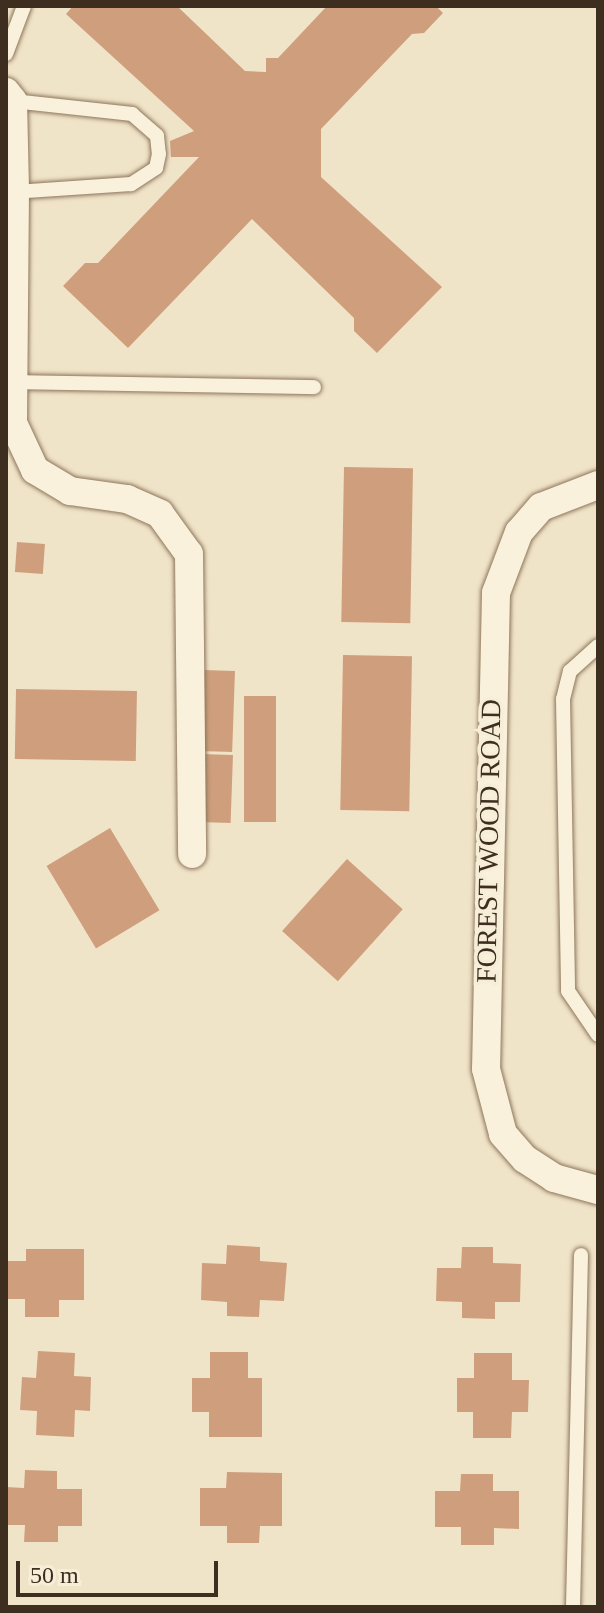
<!DOCTYPE html>
<html>
<head>
<meta charset="utf-8">
<style>
  body { margin:0 }
  #map { position:relative; width:604px; height:1613px; overflow:hidden; background:#f0e4c8; font-family:Georgia,serif }
  div>[style] { position:absolute }
  .building>* { inset:0; background:#cf9f7d; transform-origin:0 0 }
  .roads { filter:drop-shadow(0 0 2px #8d765c) drop-shadow(0 0 2px #8d765c) }
  .service>* { height:14px; margin:-7px; padding:0 7px; transform-origin:7px; border-radius:7px; background:#faf1dc }
  .minor>* { height:28px; margin:-14px; padding:0 14px; transform-origin:14px; border-radius:14px; background:#faf1dc }
  span { translate:-50% -50%; white-space:nowrap; text-align:center; line-height:1.15; -webkit-text-stroke:7px #f7eed8; paint-order:stroke }
  .street-label { font-size:28px; color:#3d2e20 }
  .frame { position:absolute; inset:0; border:8px solid #3d2e20; pointer-events:none }
  .scale { position:absolute; left:16px; top:1561px; width:202px; height:36px; box-sizing:border-box; border:4px solid #3d2e20; border-top:0; padding-left:10px; font-size:24px; line-height:28px; white-space:nowrap; color:#3d2e20; -webkit-text-stroke:6px #f7eed8; paint-order:stroke }
</style>
</head>
<body>
<div id="map">
  <div class="building">
    <i style="clip-path:polygon(73px 6px,177px 6px,245px 71px,266px 72px,266px 58px,278px 58px,327px 6px,436px 6px,443px 13px,424px 33px,412px 34px,321px 129px,321px 177px,442px 287px,377px 353px,354px 331px,354px 318px,252px 219px,128px 348px,63px 286px,85px 263px,98px 263px,199px 157px,171px 157px,170px 141px,194px 131px,66px 14px)"></i>
    <i style="left:344px;top:467px;width:69px;height:155px;rotate:1deg"></i>
    <i style="left:17px;top:542px;width:28px;height:30px;rotate:4deg"></i>
    <i style="left:343px;top:655px;width:69px;height:155px;rotate:1deg"></i>
    <i style="left:203px;top:670px;width:32px;height:81px;rotate:2deg"></i>
    <i style="left:16px;top:689px;width:121px;height:70px;rotate:1deg"></i>
    <i style="left:244px;top:696px;width:32px;height:126px"></i>
    <i style="left:201px;top:754px;width:32px;height:68px;rotate:2deg"></i>
    <i style="left:110px;top:828px;width:96px;height:74px;rotate:59deg"></i>
    <i style="left:347px;top:859px;width:75px;height:97px;rotate:42deg"></i>
    <i style="clip-path:polygon(227px 1245px,260px 1247px,260px 1261px,287px 1263px,284px 1301px,260px 1300px,259px 1317px,227px 1316px,227px 1302px,201px 1300px,202px 1263px,226px 1264px)"></i>
    <i style="clip-path:polygon(462px 1247px,493px 1247px,493px 1263px,521px 1264px,520px 1302px,495px 1302px,495px 1319px,462px 1318px,462px 1302px,436px 1301px,437px 1268px,461px 1268px)"></i>
    <i style="clip-path:polygon(26px 1249px,84px 1249px,84px 1300px,59px 1300px,59px 1317px,25px 1317px,25px 1299px,6px 1299px,6px 1261px,26px 1261px)"></i>
    <i style="clip-path:polygon(38px 1351px,75px 1353px,74px 1376px,91px 1377px,90px 1411px,75px 1410px,74px 1437px,36px 1435px,37px 1411px,20px 1410px,22px 1377px,36px 1378px)"></i>
    <i style="clip-path:polygon(210px 1352px,248px 1352px,248px 1378px,262px 1378px,262px 1437px,209px 1437px,209px 1412px,192px 1412px,192px 1378px,210px 1378px)"></i>
    <i style="clip-path:polygon(474px 1353px,512px 1353px,512px 1380px,529px 1380px,528px 1412px,512px 1412px,511px 1438px,473px 1438px,473px 1412px,457px 1412px,457px 1378px,474px 1378px)"></i>
    <i style="clip-path:polygon(25px 1470px,57px 1471px,57px 1489px,82px 1489px,82px 1526px,58px 1526px,58px 1542px,24px 1542px,25px 1525px,6px 1525px,6px 1487px,24px 1488px)"></i>
    <i style="clip-path:polygon(227px 1472px,282px 1473px,282px 1526px,260px 1526px,259px 1543px,227px 1543px,227px 1526px,200px 1526px,200px 1488px,226px 1488px)"></i>
    <i style="clip-path:polygon(461px 1474px,493px 1474px,493px 1491px,519px 1491px,519px 1529px,494px 1528px,494px 1545px,461px 1545px,461px 1527px,435px 1527px,435px 1491px,460px 1491px)"></i>
  </div>
  <div class="roads">
    <div class="service">
      <i style="left:6px;top:54px;width:51px;rotate:-69.4deg"></i>
      <i style="left:13px;top:101px;width:120px;rotate:6.2deg"></i>
      <i style="left:132px;top:114px;width:33px;rotate:41deg"></i>
      <i style="left:157px;top:136px;width:18px;rotate:84deg"></i>
      <i style="left:159px;top:154px;width:14px;rotate:102deg"></i>
      <i style="left:156px;top:168px;width:30px;rotate:147deg"></i>
      <i style="left:131px;top:184px;width:116px;rotate:176.1deg"></i>
      <i style="left:16px;top:382px;width:298px;rotate:1deg"></i>
      <i style="left:598px;top:646px;width:38px;rotate:138deg"></i>
      <i style="left:570px;top:671px;width:29px;rotate:104deg"></i>
      <i style="left:563px;top:699px;width:292px;rotate:89deg"></i>
      <i style="left:568px;top:991px;width:53px;rotate:55.7deg"></i>
      <i style="left:573px;top:1607px;width:352px;rotate:-88.7deg"></i>
    </div>
    <div class="minor">
      <i style="left:6px;top:92px;width:11px;rotate:52deg"></i>
      <i style="left:13px;top:101px;width:91px;rotate:88.7deg"></i>
      <i style="left:15px;top:192px;width:231px;rotate:90.5deg"></i>
      <i style="left:13px;top:423px;width:52px;rotate:64.9deg"></i>
      <i style="left:35px;top:470px;width:41px;rotate:31deg"></i>
      <i style="left:70px;top:491px;width:58px;rotate:8deg"></i>
      <i style="left:127px;top:499px;width:36px;rotate:24deg"></i>
      <i style="left:160px;top:514px;width:49px;rotate:54.1deg"></i>
      <i style="left:189px;top:554px;width:300px;rotate:89.4deg"></i>
      <i style="left:598px;top:485px;width:61px;rotate:158.9deg"></i>
      <i style="left:541px;top:507px;width:33px;rotate:131deg"></i>
      <i style="left:519px;top:532px;width:65px;rotate:110.7deg"></i>
      <i style="left:496px;top:593px;width:476px;rotate:91.2deg"></i>
      <i style="left:486px;top:1069px;width:67px;rotate:75.3deg"></i>
      <i style="left:503px;top:1134px;width:33px;rotate:49deg"></i>
      <i style="left:525px;top:1159px;width:35px;rotate:33deg"></i>
      <i style="left:554px;top:1178px;width:46px;rotate:15.3deg"></i>
    </div>
  </div>
  <div class="street-label">
    <span style="left:489px;top:841px;rotate:-89deg">FOREST WOOD ROAD</span>
  </div>
  <div class="frame"></div>
  <div class="scale">50 m</div>
</div>
</body>
</html>
